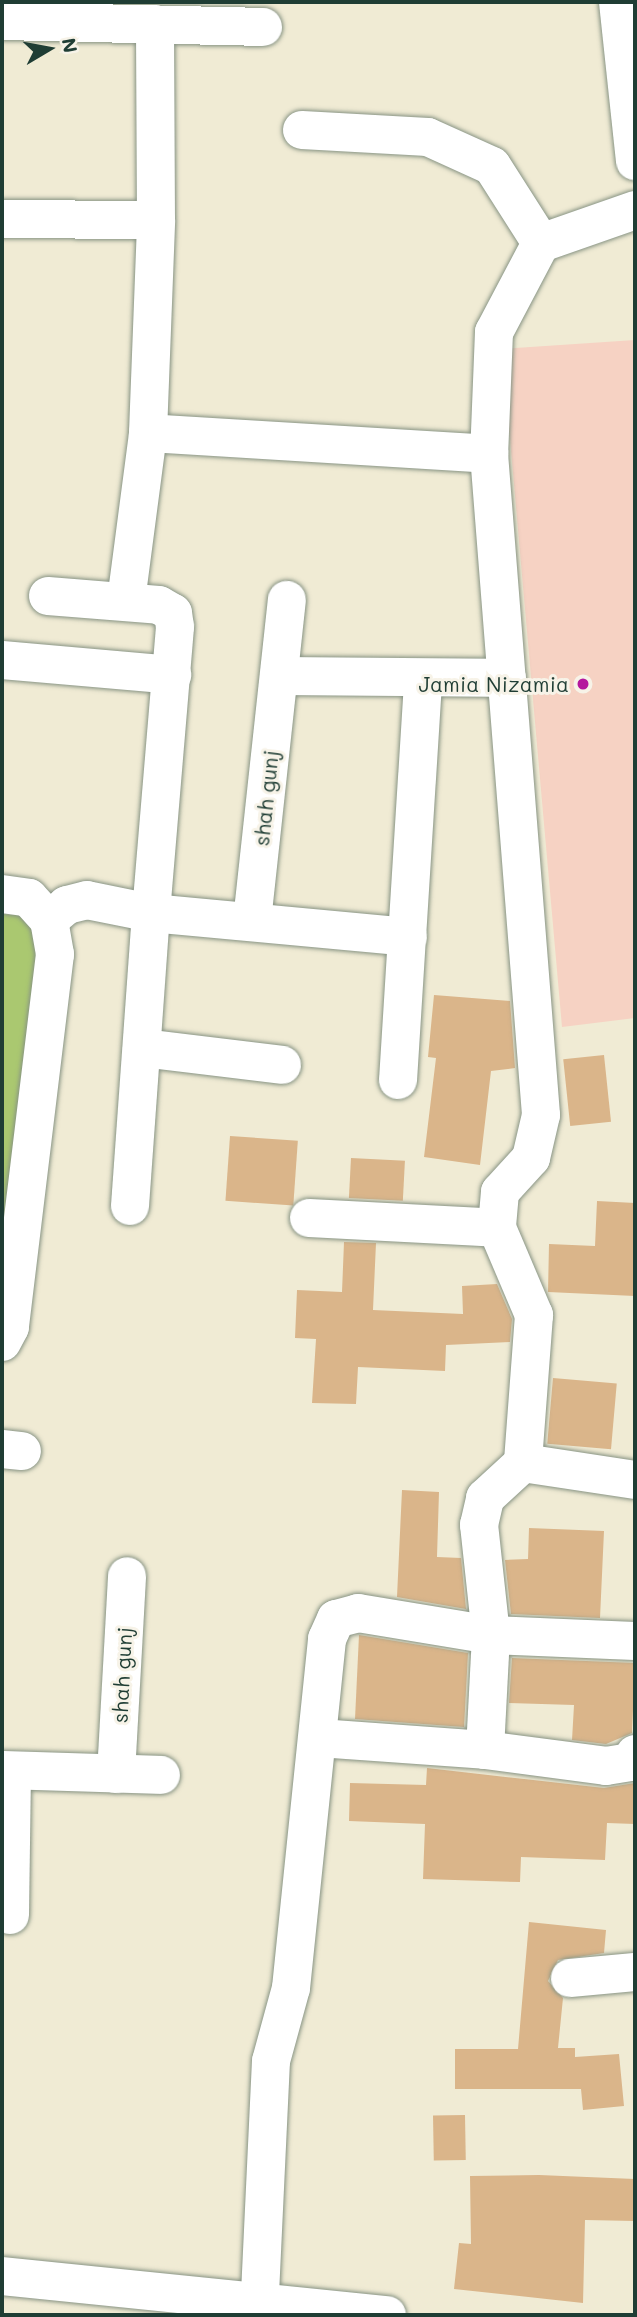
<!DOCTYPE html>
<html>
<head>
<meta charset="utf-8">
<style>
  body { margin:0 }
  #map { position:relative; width:637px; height:2317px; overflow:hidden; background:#f0ebd4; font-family:Mali,sans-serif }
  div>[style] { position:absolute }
  .built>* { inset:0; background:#f6d2c3 }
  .green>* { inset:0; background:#aac870 }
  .building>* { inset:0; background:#dab58a; transform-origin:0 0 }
  .roads { filter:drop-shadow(0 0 2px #889484) drop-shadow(0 0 2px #889484) }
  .minor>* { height:38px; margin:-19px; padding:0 19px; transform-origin:19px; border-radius:19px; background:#fff }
  .dots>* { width:19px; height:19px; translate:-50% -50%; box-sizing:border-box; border:4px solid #f7f3e8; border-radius:50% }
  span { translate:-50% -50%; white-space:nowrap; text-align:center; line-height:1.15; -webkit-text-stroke:6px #f7f3e8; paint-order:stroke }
  .poi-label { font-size:21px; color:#1f3d34 }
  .right { translate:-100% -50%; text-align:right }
  .street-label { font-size:21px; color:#1f3d34 }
  .frame { position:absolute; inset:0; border:4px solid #1f3d34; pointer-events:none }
  .north { position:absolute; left:14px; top:14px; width:70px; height:70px; -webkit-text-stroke:5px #f7f3e8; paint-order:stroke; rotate:80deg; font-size:19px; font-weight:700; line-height:28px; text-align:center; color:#1f3d34 }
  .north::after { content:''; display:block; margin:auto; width:24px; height:32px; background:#1f3d34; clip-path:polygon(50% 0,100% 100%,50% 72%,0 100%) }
</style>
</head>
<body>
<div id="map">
  <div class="built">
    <i style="clip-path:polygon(635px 340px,635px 1018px,562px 1027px,502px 349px)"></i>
  </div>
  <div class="green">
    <i style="clip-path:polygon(2px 914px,19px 915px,44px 935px,2px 1305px)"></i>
  </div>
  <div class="building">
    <i style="clip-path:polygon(434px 995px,510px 1001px,515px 1068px,491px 1071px,480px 1165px,424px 1157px,436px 1058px,428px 1057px)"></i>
    <i style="left:604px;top:1055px;width:67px;height:41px;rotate:84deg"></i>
    <i style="left:230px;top:1136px;width:68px;height:65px;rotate:4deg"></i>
    <i style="left:351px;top:1158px;width:54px;height:40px;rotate:3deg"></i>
    <i style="clip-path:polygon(597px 1201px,635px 1203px,635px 1296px,548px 1292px,549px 1244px,595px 1246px)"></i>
    <i style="clip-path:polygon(344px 1242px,376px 1243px,373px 1310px,463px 1314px,462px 1286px,497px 1284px,512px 1319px,510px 1342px,446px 1345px,445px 1371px,358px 1367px,356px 1404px,312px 1403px,316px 1339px,295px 1338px,297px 1290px,342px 1292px)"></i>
    <i style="left:553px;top:1378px;width:64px;height:66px;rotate:5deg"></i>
    <i style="clip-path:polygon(402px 1490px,439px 1492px,437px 1557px,461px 1558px,466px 1609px,397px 1597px)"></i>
    <i style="clip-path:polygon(529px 1528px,604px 1531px,600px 1618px,511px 1614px,505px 1560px,528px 1559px)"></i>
    <i style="clip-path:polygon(359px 1635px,468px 1653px,464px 1727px,355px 1719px)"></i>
    <i style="clip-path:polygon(512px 1658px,635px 1663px,632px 1733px,606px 1744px,572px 1740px,574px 1705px,509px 1703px)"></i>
    <i style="clip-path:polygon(427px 1768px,604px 1788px,635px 1783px,635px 1824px,607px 1823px,605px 1860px,521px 1857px,520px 1882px,423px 1879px,425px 1824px,349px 1821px,350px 1783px,426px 1785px)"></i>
    <i style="clip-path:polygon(529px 1922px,606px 1930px,604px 1953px,558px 1960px,548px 1981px,563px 1998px,558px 2048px,575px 2048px,575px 2057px,619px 2054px,624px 2106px,583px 2110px,581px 2089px,455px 2089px,455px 2049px,518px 2049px)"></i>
    <i style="left:465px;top:2115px;width:45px;height:32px;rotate:89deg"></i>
    <i style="clip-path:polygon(539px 2175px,635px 2179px,635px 2221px,585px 2220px,583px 2303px,454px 2289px,459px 2243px,471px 2244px,470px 2176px)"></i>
  </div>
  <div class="roads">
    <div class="minor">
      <i style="left:618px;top:2px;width:160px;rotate:83.9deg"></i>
      <i style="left:2px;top:21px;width:261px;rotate:1.3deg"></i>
      <i style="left:302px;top:130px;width:126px;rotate:3.2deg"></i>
      <i style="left:428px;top:137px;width:70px;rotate:24.4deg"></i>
      <i style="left:492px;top:166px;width:91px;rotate:57.5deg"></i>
      <i style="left:541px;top:243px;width:100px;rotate:-19.3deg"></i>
      <i style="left:2px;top:219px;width:154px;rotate:0.4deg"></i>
      <i style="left:541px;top:243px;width:101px;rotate:117.8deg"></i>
      <i style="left:494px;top:332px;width:122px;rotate:92.3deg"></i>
      <i style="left:489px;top:454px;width:663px;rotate:85.5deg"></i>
      <i style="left:541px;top:1115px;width:44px;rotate:103.1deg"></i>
      <i style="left:531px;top:1158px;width:46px;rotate:132.4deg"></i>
      <i style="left:500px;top:1192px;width:36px;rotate:95deg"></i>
      <i style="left:497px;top:1228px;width:95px;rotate:67deg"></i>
      <i style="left:534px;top:1315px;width:148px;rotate:94.3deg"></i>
      <i style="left:523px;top:1463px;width:113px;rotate:8.6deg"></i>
      <i style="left:148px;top:433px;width:342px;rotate:3.5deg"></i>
      <i style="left:48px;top:596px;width:111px;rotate:4.6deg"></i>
      <i style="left:159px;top:605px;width:16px;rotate:30deg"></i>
      <i style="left:173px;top:613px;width:14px;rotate:82deg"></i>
      <i style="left:175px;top:627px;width:287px;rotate:94.8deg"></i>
      <i style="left:151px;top:913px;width:65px;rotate:-168.5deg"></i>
      <i style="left:87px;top:900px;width:21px;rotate:166deg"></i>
      <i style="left:67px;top:905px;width:23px;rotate:140deg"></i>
      <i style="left:126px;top:601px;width:169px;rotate:-82.5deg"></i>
      <i style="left:148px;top:433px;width:213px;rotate:-87.8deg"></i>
      <i style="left:156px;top:220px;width:196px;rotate:-90.3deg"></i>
      <i style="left:2px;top:660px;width:171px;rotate:5deg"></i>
      <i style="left:280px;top:676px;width:227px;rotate:0.5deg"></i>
      <i style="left:2px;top:894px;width:27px;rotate:8deg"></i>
      <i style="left:29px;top:898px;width:30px;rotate:48deg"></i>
      <i style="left:49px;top:920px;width:35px;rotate:80deg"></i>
      <i style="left:55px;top:954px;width:376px;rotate:96.9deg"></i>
      <i style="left:10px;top:1327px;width:17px;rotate:118deg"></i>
      <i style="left:252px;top:921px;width:323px;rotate:-83.8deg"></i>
      <i style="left:142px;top:1048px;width:141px;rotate:6.9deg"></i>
      <i style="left:398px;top:1080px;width:402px;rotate:-86.4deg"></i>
      <i style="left:130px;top:1206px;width:294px;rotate:-85.9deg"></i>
      <i style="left:151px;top:913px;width:258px;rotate:5.3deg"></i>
      <i style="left:309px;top:1218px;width:188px;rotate:3deg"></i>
      <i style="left:2px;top:1449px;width:20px;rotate:6deg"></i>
      <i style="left:319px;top:1738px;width:166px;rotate:4.1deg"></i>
      <i style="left:485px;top:1750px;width:122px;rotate:7.5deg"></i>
      <i style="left:606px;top:1766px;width:25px;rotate:-9deg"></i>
      <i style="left:631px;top:1762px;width:9px;rotate:-63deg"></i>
      <i style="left:485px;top:1750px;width:115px;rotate:-87deg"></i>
      <i style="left:491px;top:1635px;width:111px;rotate:-96.2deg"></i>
      <i style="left:479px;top:1525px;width:28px;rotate:-77deg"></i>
      <i style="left:485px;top:1498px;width:52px;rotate:-42.6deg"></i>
      <i style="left:2px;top:1770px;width:159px;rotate:1.8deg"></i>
      <i style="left:116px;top:1774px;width:198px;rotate:-86.8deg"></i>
      <i style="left:10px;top:1915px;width:144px;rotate:-89.2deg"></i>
      <i style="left:570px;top:1978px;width:65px;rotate:-5.3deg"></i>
      <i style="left:2px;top:2276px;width:387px;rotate:5.8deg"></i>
      <i style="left:259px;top:2315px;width:254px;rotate:-87.3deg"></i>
      <i style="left:271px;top:2061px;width:76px;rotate:-74.7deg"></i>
      <i style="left:291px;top:1988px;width:351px;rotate:-84.1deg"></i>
      <i style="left:327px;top:1639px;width:22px;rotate:-66deg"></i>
      <i style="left:336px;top:1619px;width:23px;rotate:-15deg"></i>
      <i style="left:358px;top:1613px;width:135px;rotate:9.4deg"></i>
      <i style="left:491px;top:1635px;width:144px;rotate:2.4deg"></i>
    </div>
  </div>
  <div class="dots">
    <i style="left:583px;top:684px;background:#b5179e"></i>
  </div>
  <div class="poi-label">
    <span class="right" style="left:569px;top:684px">Jamia Nizamia</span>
  </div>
  <div class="street-label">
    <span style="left:266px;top:798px;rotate:-84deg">shah gunj</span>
    <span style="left:122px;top:1675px;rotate:-87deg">shah gunj</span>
  </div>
  <div class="frame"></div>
  <div class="north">N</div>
</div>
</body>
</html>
